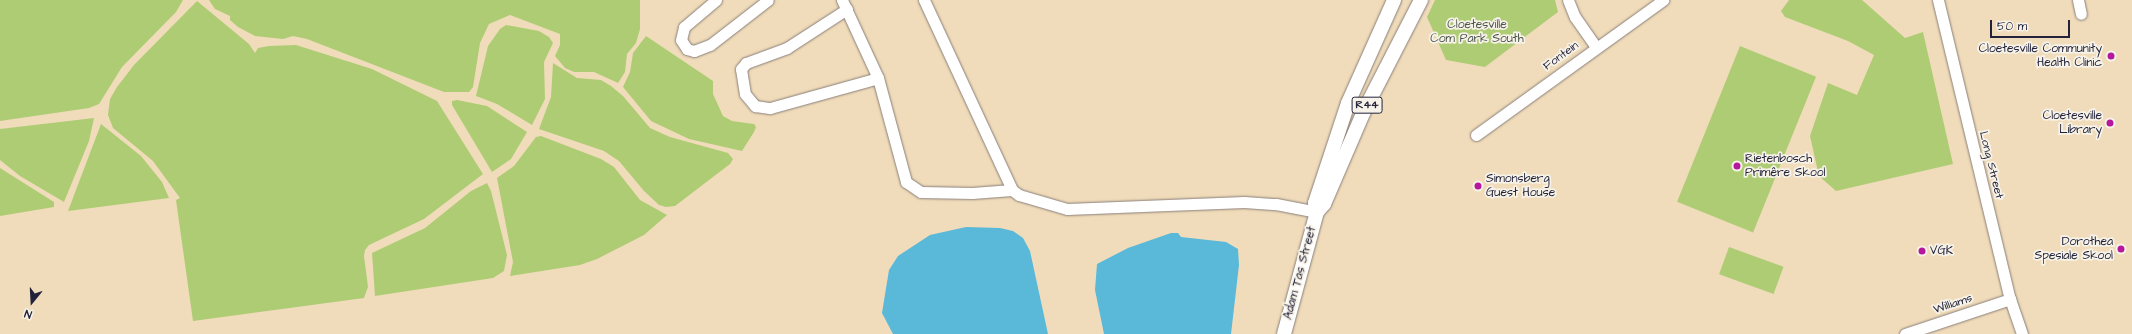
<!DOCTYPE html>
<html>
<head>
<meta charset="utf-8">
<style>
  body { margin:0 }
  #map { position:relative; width:2132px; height:334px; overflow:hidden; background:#f0dcba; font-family:"Architects Daughter",sans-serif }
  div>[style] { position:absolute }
  .green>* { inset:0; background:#aecc74; transform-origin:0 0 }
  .water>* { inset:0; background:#5ab8d9 }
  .roads { filter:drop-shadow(0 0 1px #897f7a) drop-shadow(0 0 1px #897f7a) }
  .minor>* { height:11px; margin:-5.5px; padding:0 5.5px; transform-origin:5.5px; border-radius:5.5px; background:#fff }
  .major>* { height:14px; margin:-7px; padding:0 7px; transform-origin:7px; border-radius:7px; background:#fff }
  .dots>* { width:11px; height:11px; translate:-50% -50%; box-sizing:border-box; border:2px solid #f7f3e8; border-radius:50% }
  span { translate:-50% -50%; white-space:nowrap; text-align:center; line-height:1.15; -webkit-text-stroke:3.5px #f7f3e8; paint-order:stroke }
  .shield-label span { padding:1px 3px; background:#f7f3e8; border:1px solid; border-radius:3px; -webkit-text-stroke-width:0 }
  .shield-label { font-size:11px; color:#22223b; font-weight:700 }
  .park-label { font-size:12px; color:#4c554c }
  .poi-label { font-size:12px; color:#22223b }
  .right { translate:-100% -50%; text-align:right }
  .left { translate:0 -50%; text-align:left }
  .street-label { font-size:12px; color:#22223b }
  .north { position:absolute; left:12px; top:282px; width:40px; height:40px; -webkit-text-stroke:3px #f7f3e8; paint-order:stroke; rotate:198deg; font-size:11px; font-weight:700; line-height:16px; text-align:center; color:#22223b }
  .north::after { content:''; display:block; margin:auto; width:14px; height:18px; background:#22223b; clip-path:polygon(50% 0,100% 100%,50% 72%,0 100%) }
  .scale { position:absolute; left:1990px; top:20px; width:80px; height:18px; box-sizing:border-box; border:2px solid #22223b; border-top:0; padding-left:5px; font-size:12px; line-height:14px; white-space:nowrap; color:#22223b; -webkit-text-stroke:3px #f7f3e8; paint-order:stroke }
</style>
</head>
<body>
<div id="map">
  <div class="green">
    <i style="clip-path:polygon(0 0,183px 0,176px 12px,122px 67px,99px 104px,89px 108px,0 121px)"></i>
    <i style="clip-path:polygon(209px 0,640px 0,640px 29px,636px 43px,627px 54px,625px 72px,618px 83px,594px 72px,574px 72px,565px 68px,555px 56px,560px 45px,560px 34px,510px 15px,489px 24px,480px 43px,473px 87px,469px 92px,444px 92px,307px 39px,293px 36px,283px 39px,255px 36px,238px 27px,230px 20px,230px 16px,215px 9px)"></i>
    <i style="clip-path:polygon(1435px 0,1555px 0,1558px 12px,1485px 67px,1446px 60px,1427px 17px)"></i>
    <i style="clip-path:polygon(1789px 0,1862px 0,1905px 38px,1923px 32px,1953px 164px,1836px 191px,1819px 176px,1810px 136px,1828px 83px,1857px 95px,1874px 55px,1848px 41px,1785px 17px,1781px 11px)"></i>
    <i style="clip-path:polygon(197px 1px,249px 44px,255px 53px,258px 48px,269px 46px,296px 45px,372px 69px,437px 101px,483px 174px,424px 219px,369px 245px,365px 250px,364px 256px,368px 287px,364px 298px,193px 321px,176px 200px,180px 198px,153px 161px,113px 128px,108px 115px,110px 99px,117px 87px,134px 65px)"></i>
    <i style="clip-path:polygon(506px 25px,539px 31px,549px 37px,553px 43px,544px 62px,545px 99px,532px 125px,497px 104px,476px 96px,488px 46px,500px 29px)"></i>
    <i style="clip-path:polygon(646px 36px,713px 81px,713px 94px,723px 116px,732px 121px,754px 124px,756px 127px,754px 132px,742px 151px,689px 139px,651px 121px,623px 87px,630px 72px,633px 53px)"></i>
    <i style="left:1740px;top:46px;width:82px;height:168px;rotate:22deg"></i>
    <i style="clip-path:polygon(553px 63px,577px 78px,601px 80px,611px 86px,623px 96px,650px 128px,670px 137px,728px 153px,733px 159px,730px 164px,675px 206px,666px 207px,659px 205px,644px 191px,619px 161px,604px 151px,539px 129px,551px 97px)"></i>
    <i style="clip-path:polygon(457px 100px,487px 106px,527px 132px,511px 159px,492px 172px,452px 105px,452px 101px)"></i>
    <i style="clip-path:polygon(94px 118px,89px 141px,64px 202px,20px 176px,0 160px,0 129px)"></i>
    <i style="clip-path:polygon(101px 124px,141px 156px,162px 182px,169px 198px,68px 211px)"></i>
    <i style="clip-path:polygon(541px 136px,601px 159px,614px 167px,640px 200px,667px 215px,644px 235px,597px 259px,580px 265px,510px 276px,513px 262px,497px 178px,514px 166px,536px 137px)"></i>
    <i style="clip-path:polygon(0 168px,54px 202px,54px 207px,0 216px)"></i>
    <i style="clip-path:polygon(487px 183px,491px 191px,507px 255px,504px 271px,493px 278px,375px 296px,372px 253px,425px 228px,471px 191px)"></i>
    <i style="left:1729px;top:247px;width:58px;height:29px;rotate:20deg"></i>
  </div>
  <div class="water">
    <i style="clip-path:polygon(966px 227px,1000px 228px,1013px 231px,1023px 238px,1030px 251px,1048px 334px,893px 334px,882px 313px,889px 270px,898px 256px,930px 235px)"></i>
    <i style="clip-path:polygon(1171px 233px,1178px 233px,1181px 237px,1226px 242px,1238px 249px,1239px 265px,1231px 334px,1104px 334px,1095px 290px,1097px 264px,1128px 248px)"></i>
  </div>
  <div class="roads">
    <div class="minor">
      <i style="left:716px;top:0;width:42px;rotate:139.8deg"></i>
      <i style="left:684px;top:27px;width:13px;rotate:103deg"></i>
      <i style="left:681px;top:40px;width:11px;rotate:56deg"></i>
      <i style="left:687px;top:49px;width:7px;rotate:16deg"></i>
      <i style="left:694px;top:51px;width:17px;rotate:-21deg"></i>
      <i style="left:710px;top:45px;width:73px;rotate:-37.8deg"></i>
      <i style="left:842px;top:0;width:86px;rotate:65.2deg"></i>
      <i style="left:878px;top:78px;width:108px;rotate:74.9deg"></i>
      <i style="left:906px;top:182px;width:18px;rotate:34deg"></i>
      <i style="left:921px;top:192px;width:51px;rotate:1.1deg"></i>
      <i style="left:972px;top:193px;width:40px;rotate:-4.3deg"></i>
      <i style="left:924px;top:0;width:209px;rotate:65.1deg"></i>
      <i style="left:1012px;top:190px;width:9px;rotate:36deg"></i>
      <i style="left:1019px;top:195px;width:50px;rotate:16.3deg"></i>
      <i style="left:1067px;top:209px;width:177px;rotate:-2.3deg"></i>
      <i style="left:1244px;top:202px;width:32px;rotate:4deg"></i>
      <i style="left:1276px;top:204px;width:42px;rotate:11deg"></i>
      <i style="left:1568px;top:0;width:18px;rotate:68deg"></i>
      <i style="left:1575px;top:17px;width:37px;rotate:55deg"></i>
      <i style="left:1938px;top:0;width:308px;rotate:76.5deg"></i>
      <i style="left:2010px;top:299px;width:37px;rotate:71deg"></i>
      <i style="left:2078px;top:0;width:14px;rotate:78deg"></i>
      <i style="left:847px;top:9px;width:72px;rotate:147deg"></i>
      <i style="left:787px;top:48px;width:44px;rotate:159.9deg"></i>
      <i style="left:746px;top:63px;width:8px;rotate:130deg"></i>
      <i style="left:741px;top:69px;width:25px;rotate:81deg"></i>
      <i style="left:745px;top:94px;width:16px;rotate:50deg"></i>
      <i style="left:755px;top:106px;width:15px;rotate:8deg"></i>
      <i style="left:770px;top:108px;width:112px;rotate:-15.5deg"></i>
      <i style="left:1476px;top:135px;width:231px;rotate:-35.8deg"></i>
      <i style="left:1905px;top:334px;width:111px;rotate:-18.4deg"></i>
    </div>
    <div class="major">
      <i style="left:1316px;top:210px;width:7px;rotate:-98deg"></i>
      <i style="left:1315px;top:203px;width:105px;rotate:-71.7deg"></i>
      <i style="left:1348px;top:103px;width:113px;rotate:-65.9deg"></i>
      <i style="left:1284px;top:334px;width:126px;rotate:-74.9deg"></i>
      <i style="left:1317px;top:212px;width:11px;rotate:-49deg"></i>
      <i style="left:1324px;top:204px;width:101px;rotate:-66.7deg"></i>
      <i style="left:1364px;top:111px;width:125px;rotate:-62.8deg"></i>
    </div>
  </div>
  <div class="dots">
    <i style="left:2111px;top:56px;background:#b5179e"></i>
    <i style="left:2110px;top:123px;background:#b5179e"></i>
    <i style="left:1737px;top:166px;background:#b5179e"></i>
    <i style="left:1478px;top:186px;background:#b5179e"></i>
    <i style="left:2121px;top:249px;background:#b5179e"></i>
    <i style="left:1922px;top:251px;background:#b5179e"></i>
  </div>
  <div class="shield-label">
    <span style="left:1367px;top:105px">R44</span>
  </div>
  <div class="park-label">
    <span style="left:1477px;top:32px">Cloetesville<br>Com Park South</span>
  </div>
  <div class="poi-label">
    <span class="right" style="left:2102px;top:56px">Cloetesville Community<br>Health Clinic</span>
    <span class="right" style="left:2102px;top:123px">Cloetesville<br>Library</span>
    <span class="left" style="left:1745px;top:166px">Rietenbosch<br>Primêre Skool</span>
    <span class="left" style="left:1486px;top:186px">Simonsberg<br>Guest House</span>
    <span class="right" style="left:2113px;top:249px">Dorothea<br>Spesiale Skool</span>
    <span class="left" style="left:1930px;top:251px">VGK</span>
  </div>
  <div class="street-label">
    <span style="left:1561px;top:56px;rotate:-36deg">Fontein</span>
    <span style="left:1991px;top:165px;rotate:76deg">Long Street</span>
    <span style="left:1300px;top:273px;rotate:-75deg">Adam Tas Street</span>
    <span style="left:1953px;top:304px;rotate:-18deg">Williams</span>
  </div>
  <div class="north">N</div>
  <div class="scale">50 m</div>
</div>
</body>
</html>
